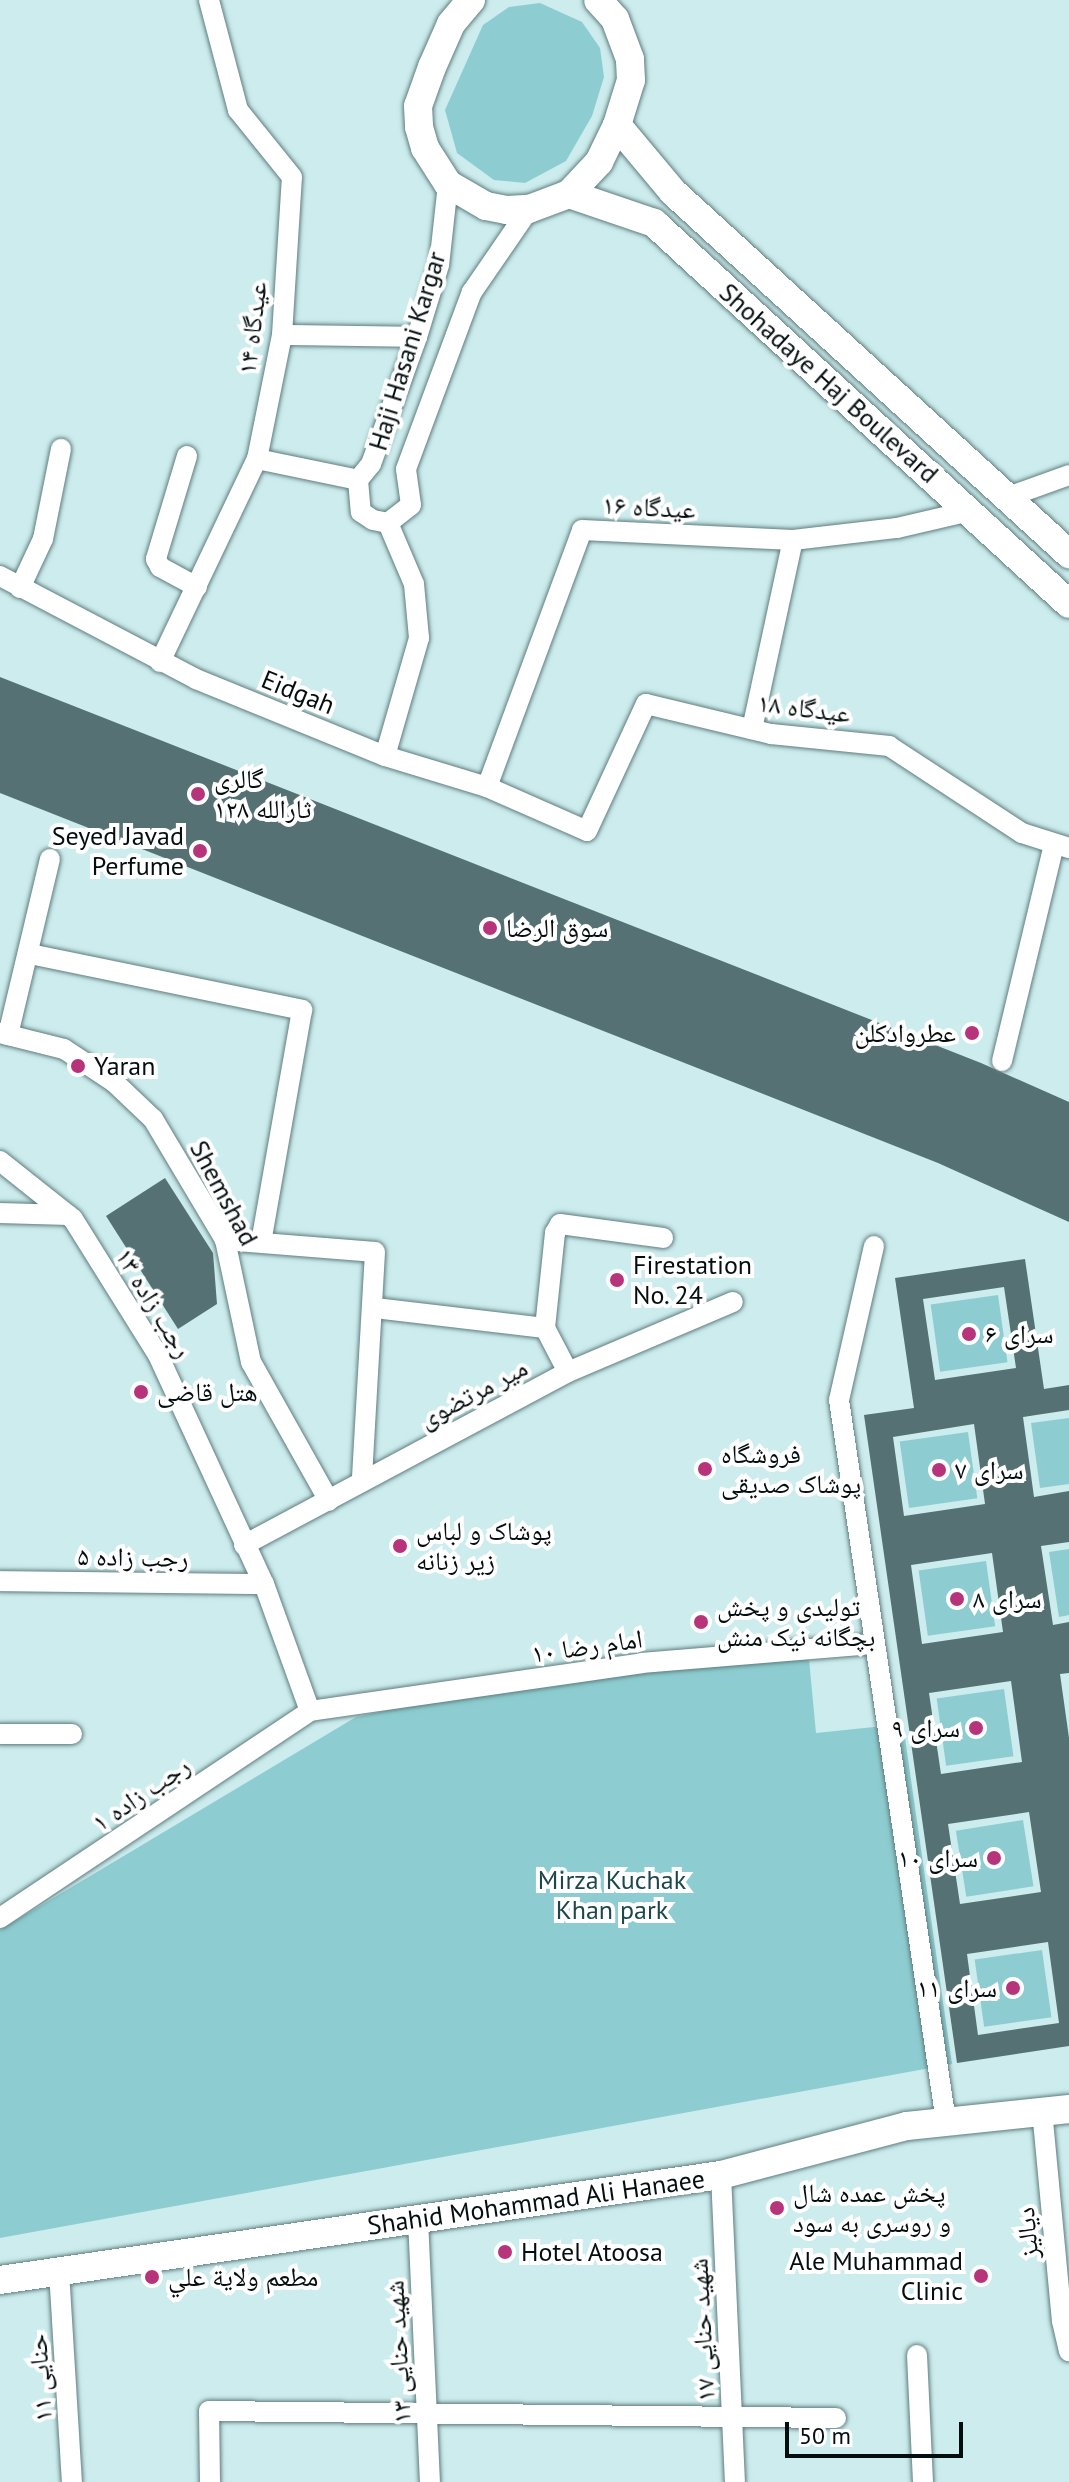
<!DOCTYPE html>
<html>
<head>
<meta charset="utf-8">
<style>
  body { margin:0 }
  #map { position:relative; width:1069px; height:2482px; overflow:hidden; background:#ccecee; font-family:"PT Sans","Noto Naskh Arabic",sans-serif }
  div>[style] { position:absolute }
  .green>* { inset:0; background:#8dcdd1; transform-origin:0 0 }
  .building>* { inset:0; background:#557173 }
  .roads { filter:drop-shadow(0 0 2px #607d7f) drop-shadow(0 0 2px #607d7f) }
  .street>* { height:20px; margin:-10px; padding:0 10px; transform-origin:10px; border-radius:10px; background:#fff }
  .secondary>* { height:28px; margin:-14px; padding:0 14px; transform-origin:14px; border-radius:14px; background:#fff }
  .dots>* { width:22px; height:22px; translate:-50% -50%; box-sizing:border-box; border:4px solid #fff; border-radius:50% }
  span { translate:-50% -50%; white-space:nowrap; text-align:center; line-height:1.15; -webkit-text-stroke:8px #fff; paint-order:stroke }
  .street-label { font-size:26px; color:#040e0f }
  .poi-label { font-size:26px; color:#040e0f }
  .left { translate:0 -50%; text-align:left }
  .right { translate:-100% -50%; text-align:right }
  .park-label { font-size:26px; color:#1c484b }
  .scale { position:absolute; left:785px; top:2422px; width:178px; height:36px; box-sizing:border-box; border:4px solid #040e0f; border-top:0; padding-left:10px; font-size:24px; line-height:28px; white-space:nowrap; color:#040e0f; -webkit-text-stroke:6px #fff; paint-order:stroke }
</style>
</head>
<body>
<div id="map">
  <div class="green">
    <i style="clip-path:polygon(540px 3px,582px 22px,600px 48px,604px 77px,592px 116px,566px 161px,525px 183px,494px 180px,457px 153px,445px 110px,483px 25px,509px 7px)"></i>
    <i style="left:998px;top:1295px;width:68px;height:68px;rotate:82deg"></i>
    <i style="clip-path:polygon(1069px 1418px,1069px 1484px,1040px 1488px,1031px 1423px)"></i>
    <i style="left:968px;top:1432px;width:67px;height:69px;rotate:82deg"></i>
    <i style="clip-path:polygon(1069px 1549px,1069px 1615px,1059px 1617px,1049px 1552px)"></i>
    <i style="left:986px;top:1561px;width:66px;height:68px;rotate:82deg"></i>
    <i style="clip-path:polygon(807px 1638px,816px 1733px,903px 1724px,952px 2064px,0 2238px,0 1930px,356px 1717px,568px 1672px)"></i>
    <i style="left:1004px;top:1689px;width:68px;height:68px;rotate:82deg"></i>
    <i style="left:1023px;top:1820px;width:67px;height:68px;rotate:81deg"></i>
    <i style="left:1042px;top:1950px;width:68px;height:68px;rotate:82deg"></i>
  </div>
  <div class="building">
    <i style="clip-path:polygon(0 677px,981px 1063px,1069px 1102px,1069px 1222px,938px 1163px,0 793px)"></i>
    <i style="clip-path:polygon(165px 1178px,213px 1253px,217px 1304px,178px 1329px,106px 1216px)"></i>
    <i style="clip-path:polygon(evenodd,1025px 1259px,1044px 1389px,1069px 1385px,1069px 1410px,1023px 1417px,1034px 1497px,1069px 1491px,1069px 1542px,1041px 1546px,1053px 1625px,1069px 1622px,1069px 1673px,1060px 1674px,1069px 1738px,1069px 2046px,957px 2063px,864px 1415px,914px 1408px,895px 1278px,1025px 1259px,1004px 1287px,1016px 1368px,935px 1380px,923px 1299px,1004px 1287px,1025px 1259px,974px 1424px,985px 1504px,904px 1516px,893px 1437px,974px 1424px,1025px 1259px,992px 1553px,1003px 1632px,922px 1644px,911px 1565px,992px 1553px,1025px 1259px,1011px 1681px,1022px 1762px,941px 1774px,929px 1693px,1011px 1681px,1025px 1259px,1029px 1812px,1041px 1892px,960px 1904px,948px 1824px,1029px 1812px,1025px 1259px,1048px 1942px,1059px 2023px,978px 2035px,967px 1954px,1048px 1942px)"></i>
  </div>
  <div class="roads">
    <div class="street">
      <i style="left:448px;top:184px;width:81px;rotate:96.3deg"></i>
      <i style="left:439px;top:265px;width:75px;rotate:107deg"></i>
      <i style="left:417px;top:337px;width:135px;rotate:109.9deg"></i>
      <i style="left:371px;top:464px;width:21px;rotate:129deg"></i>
      <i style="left:358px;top:480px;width:32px;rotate:85deg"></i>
      <i style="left:361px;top:512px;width:14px;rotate:34deg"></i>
      <i style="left:373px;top:520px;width:15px;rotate:11deg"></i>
      <i style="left:388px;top:523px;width:29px;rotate:-38deg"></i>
      <i style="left:411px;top:505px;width:36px;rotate:-98deg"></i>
      <i style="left:406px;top:469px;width:189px;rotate:-69.6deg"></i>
      <i style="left:472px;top:292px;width:101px;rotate:-55.5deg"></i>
      <i style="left:282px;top:335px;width:135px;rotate:0.8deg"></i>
      <i style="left:187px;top:456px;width:108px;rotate:106.8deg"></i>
      <i style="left:156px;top:559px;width:9px;rotate:63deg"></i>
      <i style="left:160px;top:567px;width:42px;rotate:28.4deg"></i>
      <i style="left:257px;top:459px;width:103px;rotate:11.7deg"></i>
      <i style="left:1008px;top:497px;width:65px;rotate:-19.8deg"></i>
      <i style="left:0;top:576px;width:221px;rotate:27.7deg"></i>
      <i style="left:196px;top:679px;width:204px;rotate:22.2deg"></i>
      <i style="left:385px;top:756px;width:107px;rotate:16.9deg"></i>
      <i style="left:487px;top:787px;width:109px;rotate:23.7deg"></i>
      <i style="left:587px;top:831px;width:140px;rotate:-65.1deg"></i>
      <i style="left:646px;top:704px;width:129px;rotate:13.5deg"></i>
      <i style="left:771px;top:734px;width:119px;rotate:5.8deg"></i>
      <i style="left:889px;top:746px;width:159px;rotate:33.2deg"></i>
      <i style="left:1022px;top:833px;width:49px;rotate:17.7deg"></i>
      <i style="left:20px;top:588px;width:54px;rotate:-64.9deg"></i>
      <i style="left:43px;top:539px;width:92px;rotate:-78.7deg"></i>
      <i style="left:160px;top:662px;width:225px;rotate:-64.5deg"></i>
      <i style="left:257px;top:459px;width:126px;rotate:-78.6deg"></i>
      <i style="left:282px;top:335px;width:158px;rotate:-86.4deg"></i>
      <i style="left:292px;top:177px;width:86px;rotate:-128.9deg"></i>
      <i style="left:238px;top:110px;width:114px;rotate:-104.8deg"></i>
      <i style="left:752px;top:729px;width:193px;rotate:-77.8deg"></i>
      <i style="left:385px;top:756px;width:123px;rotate:-73.9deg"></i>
      <i style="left:419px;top:638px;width:54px;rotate:-95.3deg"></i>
      <i style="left:414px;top:584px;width:66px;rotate:-113.1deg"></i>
      <i style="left:487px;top:787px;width:274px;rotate:-69.7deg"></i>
      <i style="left:582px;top:530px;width:211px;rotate:2.7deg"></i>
      <i style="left:793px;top:540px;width:105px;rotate:-6.6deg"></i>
      <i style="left:897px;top:528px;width:75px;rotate:-13.1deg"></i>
      <i style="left:30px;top:954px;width:278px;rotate:11.6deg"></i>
      <i style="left:302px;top:1010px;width:236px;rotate:100deg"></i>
      <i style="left:0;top:1033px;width:66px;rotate:14deg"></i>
      <i style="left:64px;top:1049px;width:60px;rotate:33.4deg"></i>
      <i style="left:114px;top:1082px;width:54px;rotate:43.5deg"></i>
      <i style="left:153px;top:1119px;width:141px;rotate:59.2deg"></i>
      <i style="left:225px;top:1240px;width:125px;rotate:78deg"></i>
      <i style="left:251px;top:1362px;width:159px;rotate:60.7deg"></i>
      <i style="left:8px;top:1035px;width:181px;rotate:-76.6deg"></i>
      <i style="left:1002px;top:1061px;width:222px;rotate:-76.5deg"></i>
      <i style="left:0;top:1161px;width:93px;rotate:38.5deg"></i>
      <i style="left:73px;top:1219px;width:160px;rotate:58deg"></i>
      <i style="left:158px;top:1355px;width:252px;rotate:65.2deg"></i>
      <i style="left:264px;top:1584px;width:135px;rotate:70.1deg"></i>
      <i style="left:0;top:1213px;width:68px;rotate:1.7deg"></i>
      <i style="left:225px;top:1240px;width:150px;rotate:4.6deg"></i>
      <i style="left:375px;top:1252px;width:228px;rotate:93.3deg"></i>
      <i style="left:874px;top:1246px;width:158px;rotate:102.8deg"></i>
      <i style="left:839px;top:1400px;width:730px;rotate:81.57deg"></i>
      <i style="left:375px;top:1308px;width:171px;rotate:6.7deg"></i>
      <i style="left:568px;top:1372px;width:50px;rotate:-117.6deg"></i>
      <i style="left:545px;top:1328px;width:96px;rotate:-84deg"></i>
      <i style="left:555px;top:1233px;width:10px;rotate:-61deg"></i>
      <i style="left:560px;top:1224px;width:104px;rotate:7.7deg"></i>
      <i style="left:244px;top:1545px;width:367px;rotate:-28.1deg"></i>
      <i style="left:568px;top:1372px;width:179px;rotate:-23deg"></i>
      <i style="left:0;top:1581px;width:264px;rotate:0.7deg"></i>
      <i style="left:0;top:1734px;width:72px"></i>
      <i style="left:0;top:1918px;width:373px;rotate:-33.7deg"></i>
      <i style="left:310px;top:1711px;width:335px;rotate:-8.2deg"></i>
      <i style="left:642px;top:1663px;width:233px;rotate:-4.7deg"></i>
      <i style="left:1042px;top:2110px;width:212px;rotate:84.6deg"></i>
      <i style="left:1062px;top:2321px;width:31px;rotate:77deg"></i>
      <i style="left:721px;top:2175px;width:307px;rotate:87.4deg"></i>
      <i style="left:418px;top:2219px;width:263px;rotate:87.4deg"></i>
      <i style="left:59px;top:2271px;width:211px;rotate:86.5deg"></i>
      <i style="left:917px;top:2355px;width:127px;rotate:87.3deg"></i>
      <i style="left:210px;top:2482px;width:71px;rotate:-90.8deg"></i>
      <i style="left:209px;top:2411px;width:627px;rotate:0.64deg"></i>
    </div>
    <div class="secondary">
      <i style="left:471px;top:0;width:31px;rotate:130deg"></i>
      <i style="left:451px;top:24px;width:47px;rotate:113.8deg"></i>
      <i style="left:432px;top:67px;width:41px;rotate:109.7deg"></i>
      <i style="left:418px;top:106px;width:21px;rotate:87deg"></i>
      <i style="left:419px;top:127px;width:22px;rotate:74deg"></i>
      <i style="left:425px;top:148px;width:43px;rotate:57.4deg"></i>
      <i style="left:448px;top:184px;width:44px;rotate:30.1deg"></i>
      <i style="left:486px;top:206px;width:21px;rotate:11deg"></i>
      <i style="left:507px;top:210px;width:22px;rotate:-3deg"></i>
      <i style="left:529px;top:209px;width:43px;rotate:-20.6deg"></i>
      <i style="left:569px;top:194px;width:44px;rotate:-46.8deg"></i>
      <i style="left:599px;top:162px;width:41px;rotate:-64.1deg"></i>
      <i style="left:617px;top:125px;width:47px;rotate:-72.7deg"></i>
      <i style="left:631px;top:80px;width:21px;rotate:-93deg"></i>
      <i style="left:630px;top:59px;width:43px;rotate:-110.6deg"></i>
      <i style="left:615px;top:19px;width:25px;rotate:-132deg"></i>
      <i style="left:617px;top:125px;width:87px;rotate:50.1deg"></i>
      <i style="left:673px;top:192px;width:537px;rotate:42.43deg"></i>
      <i style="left:569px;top:194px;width:90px;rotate:18.8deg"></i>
      <i style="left:654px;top:223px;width:563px;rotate:42.55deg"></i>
      <i style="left:0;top:2280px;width:729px;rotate:-8.29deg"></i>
      <i style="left:721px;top:2175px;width:192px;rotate:-14.8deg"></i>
      <i style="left:907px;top:2126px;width:163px;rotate:-6deg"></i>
    </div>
  </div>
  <div class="dots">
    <i style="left:198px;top:794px;background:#b7347b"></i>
    <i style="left:200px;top:851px;background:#b7347b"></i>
    <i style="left:490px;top:928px;background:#b7347b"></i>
    <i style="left:972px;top:1033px;background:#b7347b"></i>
    <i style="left:78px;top:1066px;background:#b7347b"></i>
    <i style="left:617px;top:1280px;background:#b7347b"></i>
    <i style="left:969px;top:1334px;background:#b7347b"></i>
    <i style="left:141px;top:1392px;background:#b7347b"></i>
    <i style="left:705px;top:1469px;background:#b7347b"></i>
    <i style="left:939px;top:1470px;background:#b7347b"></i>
    <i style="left:400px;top:1546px;background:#b7347b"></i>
    <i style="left:957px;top:1599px;background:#b7347b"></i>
    <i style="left:701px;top:1622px;background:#b7347b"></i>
    <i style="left:976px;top:1728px;background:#b7347b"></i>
    <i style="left:994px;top:1858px;background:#b7347b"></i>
    <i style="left:1013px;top:1988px;background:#b7347b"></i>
    <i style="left:777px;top:2208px;background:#b7347b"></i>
    <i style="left:505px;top:2252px;background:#b7347b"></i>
    <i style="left:981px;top:2276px;background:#b7347b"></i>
    <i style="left:152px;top:2277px;background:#b7347b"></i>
  </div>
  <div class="street-label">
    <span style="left:252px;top:328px;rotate:-83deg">عیدگاه ۱۴</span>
    <span style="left:407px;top:351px;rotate:-73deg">Haji Hasani Kargar</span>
    <span style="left:829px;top:383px;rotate:42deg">Shohadaye Haj Boulevard</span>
    <span style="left:649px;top:507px;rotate:3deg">عیدگاه ۱۶</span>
    <span style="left:298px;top:692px;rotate:22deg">Eidgah</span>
    <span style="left:804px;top:708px;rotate:7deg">عیدگاه ۱۸</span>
    <span style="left:224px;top:1193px;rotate:62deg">Shemshad</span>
    <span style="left:154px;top:1303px;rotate:59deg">رجب زاده ۱۳</span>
    <span style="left:473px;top:1393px;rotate:-28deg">میر مرتضوی</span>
    <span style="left:133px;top:1557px;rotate:1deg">رجب زاده ۵</span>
    <span style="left:587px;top:1646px;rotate:-8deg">امام رضا ۱۰</span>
    <span style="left:141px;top:1794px;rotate:-34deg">رجب زاده ۱</span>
    <span style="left:536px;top:2202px;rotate:-8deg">Shahid Mohammad Ali Hanaee</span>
    <span style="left:1027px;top:2233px;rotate:-95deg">دیالیز</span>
    <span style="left:702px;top:2330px;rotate:-93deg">شهید حنایی ۱۷</span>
    <span style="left:398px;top:2352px;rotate:-93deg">شهید حنایی ۱۳</span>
    <span style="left:40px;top:2378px;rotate:-94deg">حنایی ۱۱</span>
  </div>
  <div class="poi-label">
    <span class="left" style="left:214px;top:794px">گالری<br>ثارالله ۱۲۸</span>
    <span class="right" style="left:184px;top:851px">Seyed Javad<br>Perfume</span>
    <span class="left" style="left:506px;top:928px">سوق الرضا</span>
    <span class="right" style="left:956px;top:1033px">عطروادکلن</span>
    <span class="left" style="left:94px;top:1066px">Yaran</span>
    <span class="left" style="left:633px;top:1280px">Firestation<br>No. 24</span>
    <span class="left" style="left:985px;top:1334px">سرای ۶</span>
    <span class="left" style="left:157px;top:1392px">هتل قاضی</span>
    <span class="left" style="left:721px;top:1469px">فروشگاه<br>پوشاک صدیقی</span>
    <span class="left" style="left:955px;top:1470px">سرای ۷</span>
    <span class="left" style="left:416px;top:1546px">پوشاک و لباس<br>زیر زنانه</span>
    <span class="left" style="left:973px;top:1599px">سرای ۸</span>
    <span class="left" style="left:717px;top:1622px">تولیدی و پخش<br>بچگانه نیک منش</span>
    <span class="right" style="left:960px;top:1728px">سرای ۹</span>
    <span class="right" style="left:978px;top:1858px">سرای ۱۰</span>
    <span class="right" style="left:997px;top:1988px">سرای ۱۱</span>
    <span class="left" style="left:793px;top:2208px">پخش عمده شال<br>و روسری به سود</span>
    <span class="left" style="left:521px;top:2252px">Hotel Atoosa</span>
    <span class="right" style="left:963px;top:2276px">Ale Muhammad<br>Clinic</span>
    <span class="left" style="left:168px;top:2277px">مطعم ولاية علي</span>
  </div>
  <div class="park-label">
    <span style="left:612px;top:1895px">Mirza Kuchak<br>Khan park</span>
  </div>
  <div class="scale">50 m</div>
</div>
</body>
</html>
